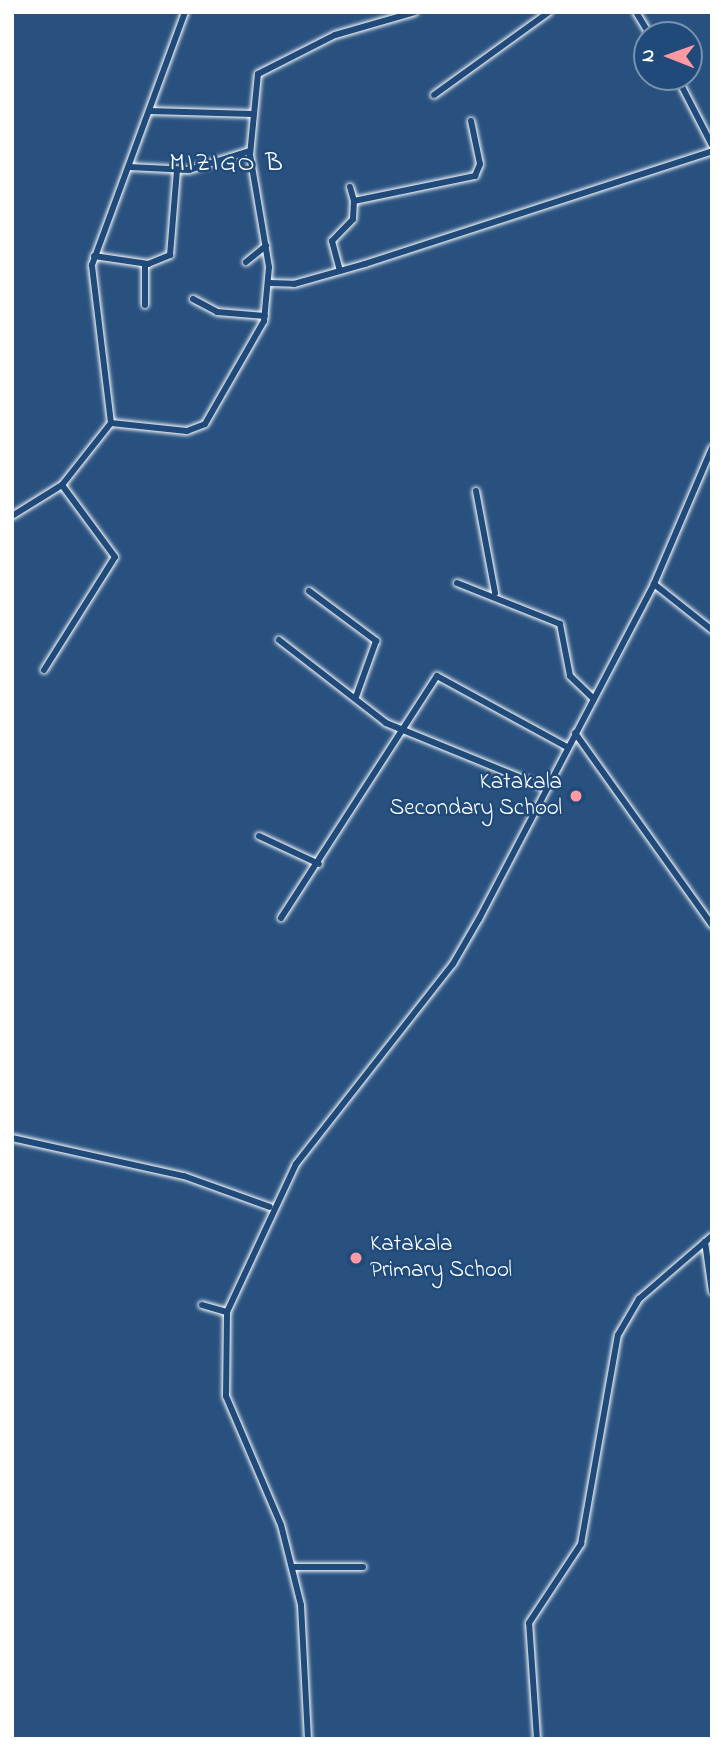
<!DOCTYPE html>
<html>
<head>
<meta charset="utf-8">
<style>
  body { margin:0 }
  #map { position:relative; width:724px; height:1751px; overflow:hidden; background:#28517f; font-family:"Indie Flower",sans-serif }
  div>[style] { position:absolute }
  .roads { filter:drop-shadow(0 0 2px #fff) drop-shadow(0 0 2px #fff) }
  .street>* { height:6px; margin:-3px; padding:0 3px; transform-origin:3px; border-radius:3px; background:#1f4a7a }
  .dots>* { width:19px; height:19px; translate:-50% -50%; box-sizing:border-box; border:4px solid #1f4a7a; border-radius:50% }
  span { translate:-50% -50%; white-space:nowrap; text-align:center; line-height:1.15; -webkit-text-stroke:5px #1f4a7a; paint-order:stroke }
  .poi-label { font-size:23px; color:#fff }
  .right { translate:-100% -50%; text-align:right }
  .left { translate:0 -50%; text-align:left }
  .quarter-label { font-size:26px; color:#fff; letter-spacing:2px }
  .frame { position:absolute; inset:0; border:14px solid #fff; pointer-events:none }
  .north { position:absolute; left:633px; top:21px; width:70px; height:70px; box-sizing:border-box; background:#1f4a7a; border:2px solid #7992af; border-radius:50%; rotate:271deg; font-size:19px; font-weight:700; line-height:28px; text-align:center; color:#fff }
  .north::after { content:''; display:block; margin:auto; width:24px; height:32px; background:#ff9aa2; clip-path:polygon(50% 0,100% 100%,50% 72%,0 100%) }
</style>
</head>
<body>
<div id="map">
  <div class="roads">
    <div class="street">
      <i style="left:636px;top:12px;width:27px;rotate:59deg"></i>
      <i style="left:677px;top:77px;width:76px;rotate:62.8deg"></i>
      <i style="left:434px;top:95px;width:142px;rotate:-35.8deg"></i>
      <i style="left:150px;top:111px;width:103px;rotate:1.7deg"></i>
      <i style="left:129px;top:167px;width:60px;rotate:2.9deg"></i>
      <i style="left:189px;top:170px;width:64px;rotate:-17.3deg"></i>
      <i style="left:350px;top:187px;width:15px;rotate:74deg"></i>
      <i style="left:354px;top:201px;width:124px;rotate:-11.7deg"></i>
      <i style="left:475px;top:176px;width:13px;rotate:-67deg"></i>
      <i style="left:480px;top:164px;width:44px;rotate:-101.8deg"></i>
      <i style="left:94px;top:256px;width:55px;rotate:8.4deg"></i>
      <i style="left:148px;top:264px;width:24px;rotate:-22deg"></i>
      <i style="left:170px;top:255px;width:86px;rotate:-85.3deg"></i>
      <i style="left:246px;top:262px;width:26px;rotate:-39deg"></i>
      <i style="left:145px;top:264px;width:41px;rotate:90deg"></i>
      <i style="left:340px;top:271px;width:31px;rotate:-105deg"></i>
      <i style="left:332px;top:241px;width:30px;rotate:-46deg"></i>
      <i style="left:353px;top:219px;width:18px;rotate:-87deg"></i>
      <i style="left:270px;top:283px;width:24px;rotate:2deg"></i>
      <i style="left:294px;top:284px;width:74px;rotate:-15.7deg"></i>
      <i style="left:365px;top:264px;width:365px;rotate:-18deg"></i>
      <i style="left:193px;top:299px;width:27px;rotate:28deg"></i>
      <i style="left:217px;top:312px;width:48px;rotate:4.8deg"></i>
      <i style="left:111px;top:423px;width:76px;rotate:6deg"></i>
      <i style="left:187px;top:431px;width:19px;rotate:-21deg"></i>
      <i style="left:205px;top:424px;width:119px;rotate:-60.2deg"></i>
      <i style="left:264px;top:321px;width:54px;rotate:-84.7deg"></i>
      <i style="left:269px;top:267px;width:114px;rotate:-99.6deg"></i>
      <i style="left:250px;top:155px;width:81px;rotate:-84.4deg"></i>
      <i style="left:258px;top:74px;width:86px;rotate:-26.9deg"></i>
      <i style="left:335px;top:35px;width:83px;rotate:-16deg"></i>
      <i style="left:476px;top:491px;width:104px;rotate:79.4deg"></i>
      <i style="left:12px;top:516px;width:59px;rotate:-31.8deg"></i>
      <i style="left:62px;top:485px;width:79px;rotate:-51.7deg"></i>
      <i style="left:111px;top:423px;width:159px;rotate:-96.9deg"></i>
      <i style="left:92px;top:265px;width:270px;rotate:-69.8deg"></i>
      <i style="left:457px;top:583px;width:111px;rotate:21.7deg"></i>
      <i style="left:560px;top:624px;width:53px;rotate:79.1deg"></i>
      <i style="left:570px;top:676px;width:32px;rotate:44deg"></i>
      <i style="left:654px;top:584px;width:74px;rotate:38.4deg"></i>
      <i style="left:309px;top:591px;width:84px;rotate:36.7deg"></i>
      <i style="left:376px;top:641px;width:59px;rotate:109.7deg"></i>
      <i style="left:279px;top:640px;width:135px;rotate:37.8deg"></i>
      <i style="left:386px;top:723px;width:172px;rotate:22.2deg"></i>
      <i style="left:44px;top:670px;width:133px;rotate:-57.9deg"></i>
      <i style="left:115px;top:557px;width:89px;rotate:-126.4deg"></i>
      <i style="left:575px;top:733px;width:236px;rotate:54.5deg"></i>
      <i style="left:259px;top:836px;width:66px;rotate:25deg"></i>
      <i style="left:281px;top:918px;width:288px;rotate:-57.2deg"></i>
      <i style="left:437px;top:676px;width:148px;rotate:28.6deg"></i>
      <i style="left:12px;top:1138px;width:176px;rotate:12.5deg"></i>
      <i style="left:184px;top:1176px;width:91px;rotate:19.8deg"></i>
      <i style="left:705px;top:1242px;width:50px;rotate:82deg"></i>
      <i style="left:202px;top:1305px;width:26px;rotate:16deg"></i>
      <i style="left:292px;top:1567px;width:71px"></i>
      <i style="left:308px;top:1739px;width:134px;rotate:-93deg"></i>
      <i style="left:301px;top:1605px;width:82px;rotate:-104deg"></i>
      <i style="left:281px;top:1525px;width:140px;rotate:-113.1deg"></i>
      <i style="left:226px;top:1396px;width:84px;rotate:-89.3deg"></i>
      <i style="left:227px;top:1312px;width:163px;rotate:-65deg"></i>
      <i style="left:296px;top:1164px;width:254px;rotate:-51.9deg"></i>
      <i style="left:453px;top:964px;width:52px;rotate:-60deg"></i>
      <i style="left:479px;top:919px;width:378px;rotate:-62.4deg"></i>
      <i style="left:654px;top:584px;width:148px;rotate:-66.9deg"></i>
      <i style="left:537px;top:1739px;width:116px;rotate:-93.9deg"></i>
      <i style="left:529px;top:1623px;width:95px;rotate:-56.6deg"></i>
      <i style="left:581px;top:1544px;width:212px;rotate:-80deg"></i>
      <i style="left:618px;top:1335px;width:42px;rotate:-59.7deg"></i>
      <i style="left:639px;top:1299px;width:96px;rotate:-40.8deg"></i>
    </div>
  </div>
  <div class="dots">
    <i style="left:576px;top:796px;background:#ff9aa2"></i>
    <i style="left:356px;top:1258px;background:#ff9aa2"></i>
  </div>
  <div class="poi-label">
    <span class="right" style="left:562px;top:796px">Katakala<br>Secondary School</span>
    <span class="left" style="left:370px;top:1258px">Katakala<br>Primary School</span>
  </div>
  <div class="quarter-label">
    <span style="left:227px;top:165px">MIZIGO B</span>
  </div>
  <div class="frame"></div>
  <div class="north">N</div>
</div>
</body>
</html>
